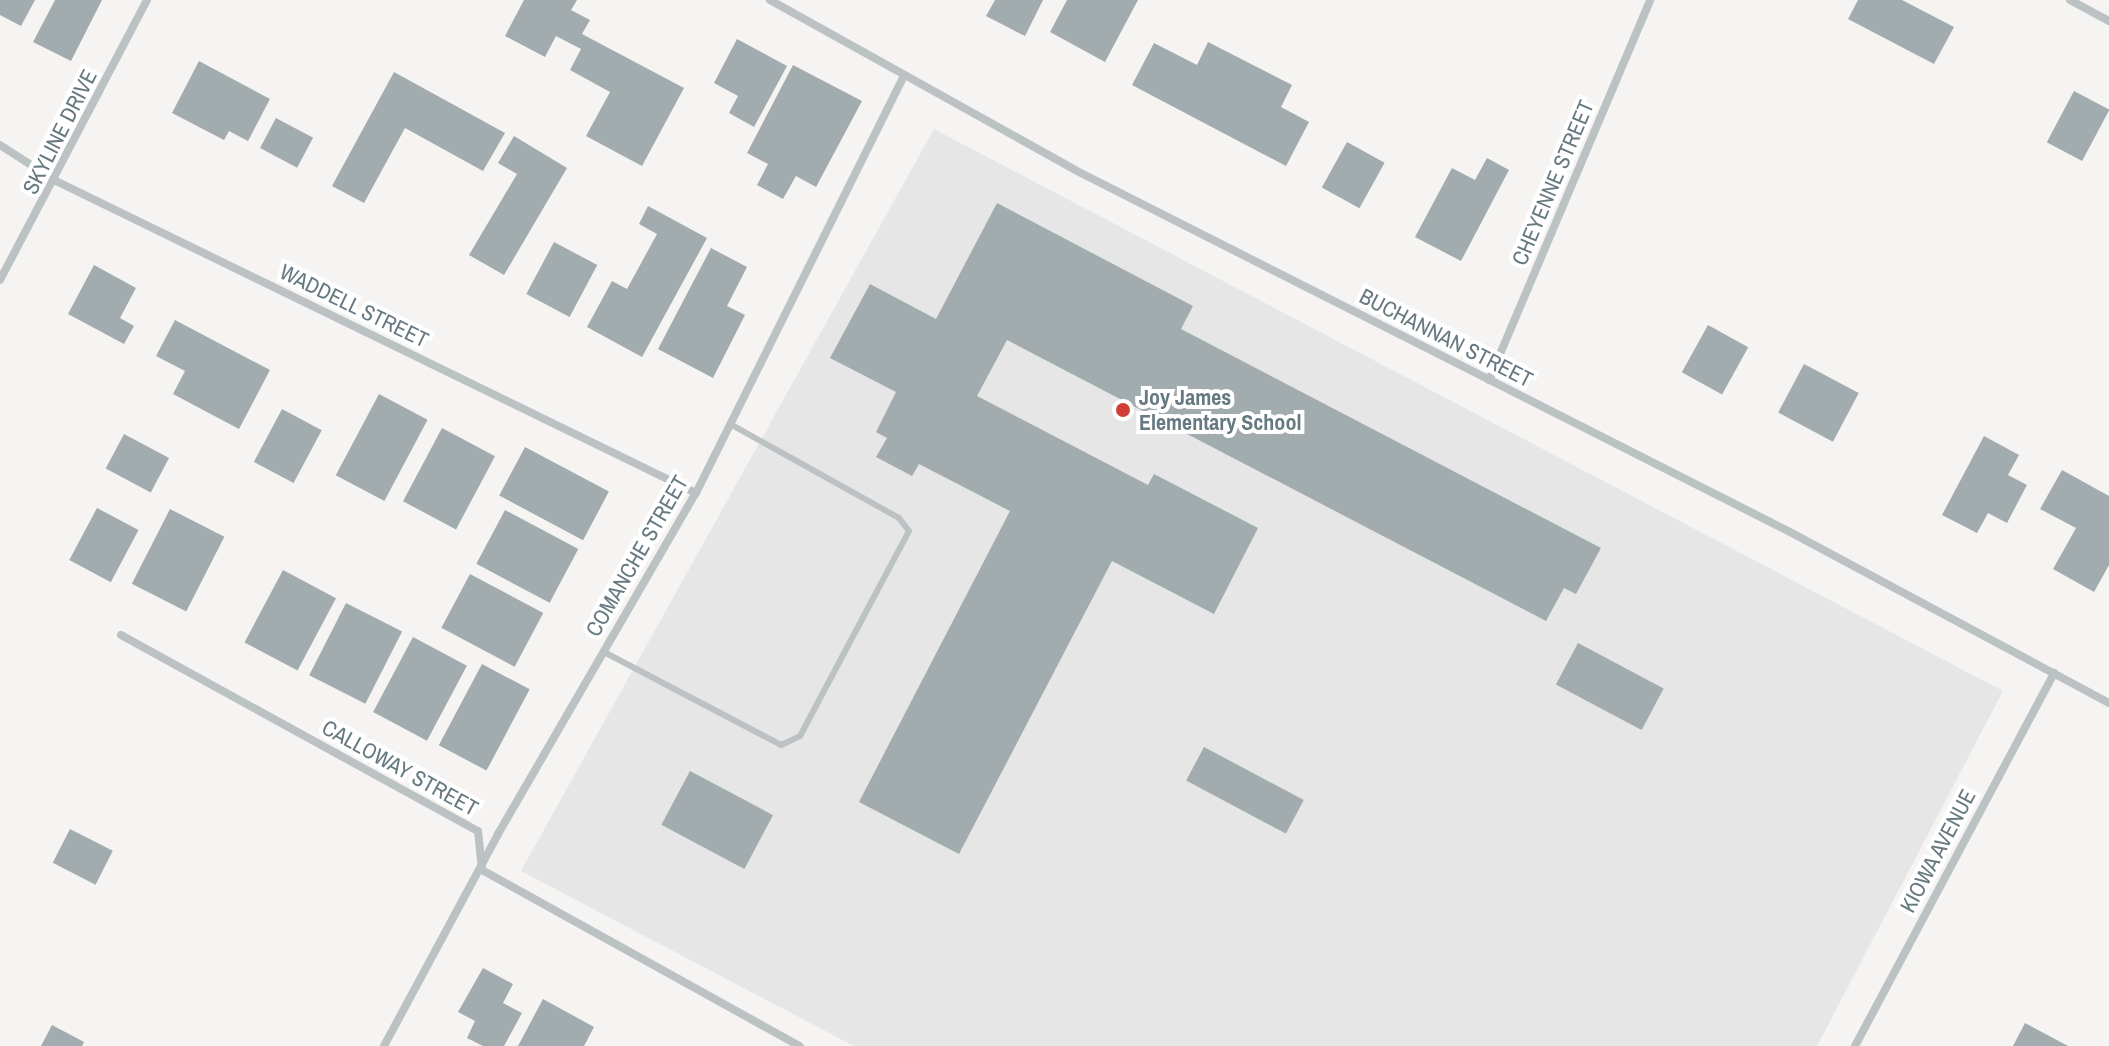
<!DOCTYPE html>
<html>
<head>
<meta charset="utf-8">
<style>
  body { margin:0 }
  #map { position:relative; width:2109px; height:1046px; overflow:hidden; background:#f5f4f2; font-family:"Archivo Narrow",sans-serif }
  div>[style] { position:absolute }
  .built>* { inset:0; background:#e5e6e5 }
  .building>* { inset:0; background:#a2abae; transform-origin:0 0 }
  .service>* { height:6px; margin:-3px; padding:0 3px; transform-origin:3px; border-radius:3px; background:#bcc1c3 }
  .minor>* { height:8px; margin:-4px; padding:0 4px; transform-origin:4px; border-radius:4px; background:#bcc1c3 }
  .dots>* { width:22px; height:22px; translate:-50% -50%; box-sizing:border-box; border:4px solid #fff; border-radius:50% }
  span { translate:-50% -50%; white-space:nowrap; text-align:center; line-height:1.15; -webkit-text-stroke:8px #fff; paint-order:stroke }
  .street-label { font-size:22px; color:#677980 }
  .poi-label { font-size:22px; color:#677980; font-weight:700 }
  .left { translate:0 -50%; text-align:left }
</style>
</head>
<body>
<div id="map">
  <div class="built">
    <i style="clip-path:polygon(934px 129px,2003px 691px,1817px 1046px,854px 1046px,521px 871px)"></i>
  </div>
  <div class="building">
    <i style="clip-path:polygon(0 0,35px 0,21px 26px,0 15px)"></i>
    <i style="clip-path:polygon(55px 0,102px 0,71px 61px,33px 42px)"></i>
    <i style="clip-path:polygon(524px 0,577px 0,571px 10px,590px 20px,582px 34px,684px 88px,642px 166px,586px 136px,610px 92px,570px 70px,581px 49px,556px 36px,545px 57px,505px 36px)"></i>
    <i style="clip-path:polygon(995px 0,1043px 0,1025px 36px,986px 16px)"></i>
    <i style="clip-path:polygon(1067px 0,1138px 0,1105px 62px,1050px 32px)"></i>
    <i style="clip-path:polygon(1858px 0,1902px 0,1954px 27px,1934px 64px,1848px 19px)"></i>
    <i style="clip-path:polygon(737px 39px,787px 66px,754px 127px,729px 113px,738px 96px,714px 83px)"></i>
    <i style="clip-path:polygon(1208px 42px,1292px 85px,1281px 107px,1309px 122px,1286px 166px,1132px 85px,1154px 43px,1197px 65px)"></i>
    <i style="clip-path:polygon(199px 61px,270px 99px,248px 141px,229px 131px,224px 140px,172px 113px)"></i>
    <i style="clip-path:polygon(793px 65px,862px 101px,816px 187px,796px 176px,783px 199px,757px 185px,768px 164px,747px 153px)"></i>
    <i style="clip-path:polygon(394px 72px,505px 133px,483px 171px,405px 128px,364px 203px,332px 186px)"></i>
    <i style="left:2074px;top:91px;width:40px;height:58px;rotate:28deg"></i>
    <i style="left:276px;top:118px;width:42px;height:34px;rotate:28deg"></i>
    <i style="clip-path:polygon(514px 136px,567px 168px,504px 275px,469px 255px,517px 174px,498px 163px)"></i>
    <i style="left:1347px;top:142px;width:43px;height:52px;rotate:29deg"></i>
    <i style="clip-path:polygon(1487px 158px,1509px 170px,1461px 261px,1415px 237px,1452px 168px,1475px 180px)"></i>
    <i style="clip-path:polygon(997px 203px,1193px 306px,1181px 329px,1601px 548px,1576px 594px,1564px 588px,1546px 621px,1007px 340px,977px 396px,1148px 485px,1154px 474px,1258px 528px,1214px 614px,1112px 561px,959px 854px,859px 802px,1010px 511px,919px 464px,912px 476px,876px 457px,887px 438px,876px 432px,896px 392px,830px 358px,870px 284px,936px 319px)"></i>
    <i style="clip-path:polygon(648px 206px,707px 238px,642px 357px,587px 327px,612px 281px,627px 289px,657px 234px,639px 224px)"></i>
    <i style="left:554px;top:242px;width:49px;height:59px;rotate:28deg"></i>
    <i style="clip-path:polygon(711px 248px,747px 267px,727px 306px,745px 315px,713px 378px,658px 349px)"></i>
    <i style="clip-path:polygon(94px 265px,136px 288px,120px 318px,134px 326px,124px 344px,68px 314px)"></i>
    <i style="clip-path:polygon(175px 320px,270px 370px,239px 429px,173px 394px,185px 371px,156px 356px)"></i>
    <i style="left:1708px;top:325px;width:46px;height:54px;rotate:29deg"></i>
    <i style="left:1804px;top:364px;width:62px;height:55px;rotate:28deg"></i>
    <i style="left:379px;top:394px;width:55px;height:92px;rotate:28deg"></i>
    <i style="left:282px;top:409px;width:45px;height:60px;rotate:28deg"></i>
    <i style="left:442px;top:428px;width:60px;height:83px;rotate:28deg"></i>
    <i style="left:124px;top:434px;width:51px;height:39px;rotate:28deg"></i>
    <i style="clip-path:polygon(1984px 436px,2019px 455px,2008px 475px,2027px 485px,2007px 523px,1988px 513px,1977px 533px,1942px 515px)"></i>
    <i style="left:525px;top:447px;width:95px;height:55px;rotate:28deg"></i>
    <i style="clip-path:polygon(2062px 470px,2109px 496px,2109px 565px,2094px 592px,2053px 569px,2076px 528px,2040px 509px)"></i>
    <i style="left:97px;top:508px;width:47px;height:59px;rotate:28deg"></i>
    <i style="left:170px;top:509px;width:61px;height:84px;rotate:27deg"></i>
    <i style="left:505px;top:510px;width:83px;height:61px;rotate:28deg"></i>
    <i style="left:283px;top:570px;width:60px;height:82px;rotate:28deg"></i>
    <i style="left:470px;top:574px;width:83px;height:61px;rotate:28deg"></i>
    <i style="left:346px;top:603px;width:63px;height:81px;rotate:27deg"></i>
    <i style="left:413px;top:637px;width:61px;height:85px;rotate:28deg"></i>
    <i style="left:1578px;top:643px;width:97px;height:47px;rotate:28deg"></i>
    <i style="left:482px;top:664px;width:54px;height:92px;rotate:28deg"></i>
    <i style="left:1204px;top:747px;width:113px;height:38px;rotate:28deg"></i>
    <i style="left:690px;top:771px;width:94px;height:61px;rotate:28deg"></i>
    <i style="left:70px;top:829px;width:48px;height:38px;rotate:27deg"></i>
    <i style="clip-path:polygon(483px 968px,513px 984px,503px 1003px,522px 1013px,504px 1046px,483px 1046px,467px 1038px,475px 1021px,458px 1012px)"></i>
    <i style="clip-path:polygon(543px 999px,594px 1027px,584px 1046px,518px 1046px)"></i>
    <i style="clip-path:polygon(2025px 1023px,2068px 1046px,2013px 1046px)"></i>
    <i style="clip-path:polygon(52px 1025px,84px 1042px,82px 1046px,41px 1046px)"></i>
  </div>
  <div class="service">
    <i style="left:604px;top:652px;width:200px;rotate:27.7deg"></i>
    <i style="left:781px;top:745px;width:21px;rotate:-25deg"></i>
    <i style="left:800px;top:736px;width:232px;rotate:-62deg"></i>
    <i style="left:909px;top:531px;width:16px;rotate:-128deg"></i>
    <i style="left:899px;top:518px;width:193px;rotate:-150.9deg"></i>
  </div>
  <div class="minor">
    <i style="left:770px;top:0;width:349px;rotate:29.1deg"></i>
    <i style="left:1075px;top:170px;width:801px;rotate:26.85deg"></i>
    <i style="left:1790px;top:532px;width:362px;rotate:28.2deg"></i>
    <i style="left:2070px;top:0;width:44px;rotate:28.3deg"></i>
    <i style="left:0;top:145px;width:67px;rotate:32.7deg"></i>
    <i style="left:56px;top:181px;width:712px;rotate:25.99deg"></i>
    <i style="left:0;top:280px;width:316px;rotate:-62.3deg"></i>
    <i style="left:1489px;top:380px;width:413px;rotate:-67deg"></i>
    <i style="left:121px;top:635px;width:407px;rotate:28.8deg"></i>
    <i style="left:478px;top:831px;width:39px;rotate:84deg"></i>
    <i style="left:482px;top:870px;width:363px;rotate:29deg"></i>
    <i style="left:384px;top:1046px;width:241px;rotate:-61.7deg"></i>
    <i style="left:498px;top:834px;width:394px;rotate:-59.9deg"></i>
    <i style="left:696px;top:493px;width:467px;rotate:-63.5deg"></i>
    <i style="left:1855px;top:1046px;width:423px;rotate:-61.9deg"></i>
  </div>
  <div class="dots">
    <i style="left:1123px;top:410px;background:#d04037"></i>
  </div>
  <div class="street-label">
    <span style="left:60px;top:132px;rotate:-63deg">SKYLINE DRIVE</span>
    <span style="left:1553px;top:183px;rotate:-67deg">CHEYENNE STREET</span>
    <span style="left:354px;top:306px;rotate:26deg">WADDELL STREET</span>
    <span style="left:1446px;top:338px;rotate:27deg">BUCHANNAN STREET</span>
    <span style="left:637px;top:556px;rotate:-60deg">COMANCHE STREET</span>
    <span style="left:400px;top:768px;rotate:29deg">CALLOWAY STREET</span>
    <span style="left:1938px;top:851px;rotate:-62deg">KIOWA AVENUE</span>
  </div>
  <div class="poi-label">
    <span class="left" style="left:1139px;top:410px">Joy James<br>Elementary School</span>
  </div>
</div>
</body>
</html>
